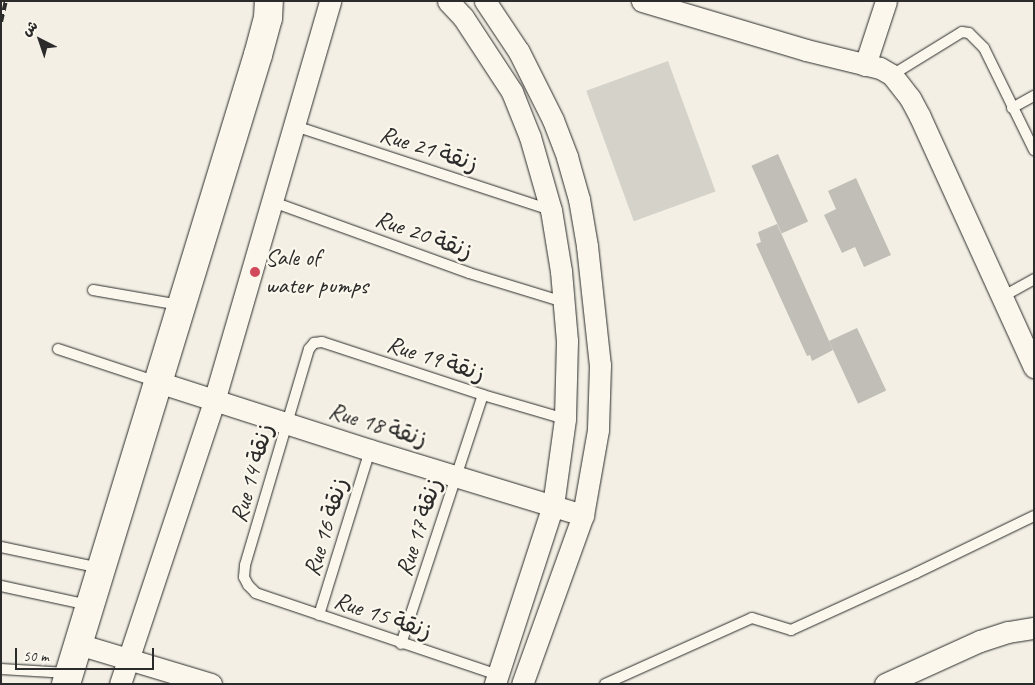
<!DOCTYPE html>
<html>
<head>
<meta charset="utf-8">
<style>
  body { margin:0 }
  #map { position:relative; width:1035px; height:685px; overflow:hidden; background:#f3efe4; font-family:Caveat,"Playpen Sans Arabic",sans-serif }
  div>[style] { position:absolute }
  .green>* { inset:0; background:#d5d2c9; transform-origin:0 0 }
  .building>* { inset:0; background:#c0beb6; transform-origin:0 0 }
  .roads { filter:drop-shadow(0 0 1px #2b2b2b) drop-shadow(0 0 1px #2b2b2b) }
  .service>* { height:10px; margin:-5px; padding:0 5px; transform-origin:5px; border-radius:5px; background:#fbf7ec }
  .minor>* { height:21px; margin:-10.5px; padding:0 10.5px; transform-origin:10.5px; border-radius:10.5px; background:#fbf7ec }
  .primary>* { height:28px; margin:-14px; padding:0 14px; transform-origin:14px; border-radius:14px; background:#fbf7ec }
  .rail>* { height:4px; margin-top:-2px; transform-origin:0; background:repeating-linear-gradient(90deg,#2b2b2b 0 8px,transparent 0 12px) }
  .dots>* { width:14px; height:14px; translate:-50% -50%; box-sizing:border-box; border:2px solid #fbf7ec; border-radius:50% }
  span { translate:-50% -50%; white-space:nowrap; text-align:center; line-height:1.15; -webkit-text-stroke:4.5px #fbf7ec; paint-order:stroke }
  .street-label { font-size:24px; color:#2b2b2b }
  .poi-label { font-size:24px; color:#2b2b2b }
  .left { translate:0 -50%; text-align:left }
  .frame { position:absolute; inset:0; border:2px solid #2b2b2b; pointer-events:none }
  .north { position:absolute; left:15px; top:15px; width:50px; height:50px; -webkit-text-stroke:4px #fbf7ec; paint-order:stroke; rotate:319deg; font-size:14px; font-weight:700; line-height:20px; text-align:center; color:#2b2b2b }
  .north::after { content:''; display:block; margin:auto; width:18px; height:22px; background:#2b2b2b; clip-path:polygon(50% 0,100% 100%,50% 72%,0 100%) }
  .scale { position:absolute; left:15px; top:648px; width:139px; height:22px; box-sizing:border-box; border:2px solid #2b2b2b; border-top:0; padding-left:6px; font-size:15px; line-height:18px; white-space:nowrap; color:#2b2b2b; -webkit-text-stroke:4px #fbf7ec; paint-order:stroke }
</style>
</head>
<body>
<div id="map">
  <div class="green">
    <i style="left:668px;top:61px;width:139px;height:87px;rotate:70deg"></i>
  </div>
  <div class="building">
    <i style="left:778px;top:154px;width:74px;height:29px;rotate:66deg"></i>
    <i style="clip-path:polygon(856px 178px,891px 255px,864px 267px,855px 247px,842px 253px,824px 215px,836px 209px,828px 191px)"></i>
    <i style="clip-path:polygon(777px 224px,833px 350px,812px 361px,810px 355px,807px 356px,756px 244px,761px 242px,758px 232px)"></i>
    <i style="left:857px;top:328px;width:69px;height:31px;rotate:65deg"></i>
  </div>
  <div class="roads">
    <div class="service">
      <i style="left:892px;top:75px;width:82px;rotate:-31.6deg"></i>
      <i style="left:962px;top:32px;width:7px;rotate:8deg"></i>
      <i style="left:969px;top:33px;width:21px;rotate:45deg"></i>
      <i style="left:984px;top:48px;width:114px;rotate:63.9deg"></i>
      <i style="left:1012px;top:108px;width:25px;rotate:-29deg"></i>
      <i style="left:295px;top:126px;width:269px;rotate:18.2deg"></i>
      <i style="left:273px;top:202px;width:208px;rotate:19.9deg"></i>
      <i style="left:469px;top:273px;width:99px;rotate:17deg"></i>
      <i style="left:93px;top:290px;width:88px;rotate:9.8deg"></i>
      <i style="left:1002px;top:297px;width:37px;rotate:-29deg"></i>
      <i style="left:58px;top:349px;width:104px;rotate:18.4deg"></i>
      <i style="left:1px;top:547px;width:102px;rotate:11.9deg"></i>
      <i style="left:1px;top:586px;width:89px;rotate:12.3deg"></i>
      <i style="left:319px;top:615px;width:173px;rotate:-72.8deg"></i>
      <i style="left:401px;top:644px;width:262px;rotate:-71.8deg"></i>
      <i style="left:1px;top:669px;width:67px;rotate:3.4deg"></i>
      <i style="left:498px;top:675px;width:256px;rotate:-161.3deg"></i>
      <i style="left:256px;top:593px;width:11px;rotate:-135deg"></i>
      <i style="left:248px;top:585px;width:9px;rotate:-117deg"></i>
      <i style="left:244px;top:577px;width:12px;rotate:-85deg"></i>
      <i style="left:245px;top:565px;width:225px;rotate:-73.5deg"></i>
      <i style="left:309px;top:349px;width:8px;rotate:-50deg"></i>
      <i style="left:314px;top:343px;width:8px;rotate:-7deg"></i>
      <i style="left:322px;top:342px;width:169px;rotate:18.2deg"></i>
      <i style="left:483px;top:395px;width:85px;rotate:16.3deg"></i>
      <i style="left:605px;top:684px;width:161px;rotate:-24.2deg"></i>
      <i style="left:752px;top:618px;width:41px;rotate:17.1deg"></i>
      <i style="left:791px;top:630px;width:137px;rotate:-24.5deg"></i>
      <i style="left:916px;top:573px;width:131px;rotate:-25.8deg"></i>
    </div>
    <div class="minor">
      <i style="left:448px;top:1px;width:22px;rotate:47deg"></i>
      <i style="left:463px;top:17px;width:90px;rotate:56.8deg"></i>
      <i style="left:512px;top:92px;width:48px;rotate:68.2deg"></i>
      <i style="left:530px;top:137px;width:76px;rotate:74deg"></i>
      <i style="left:551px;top:210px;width:62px;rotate:80.7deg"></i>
      <i style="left:561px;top:271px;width:70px;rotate:85.1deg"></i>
      <i style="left:567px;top:341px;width:78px;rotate:91.5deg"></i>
      <i style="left:565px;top:419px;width:87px;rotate:97.9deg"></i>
      <i style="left:553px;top:505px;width:188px;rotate:108deg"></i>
      <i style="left:485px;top:1px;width:61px;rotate:56.3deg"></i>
      <i style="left:519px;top:52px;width:76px;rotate:63.4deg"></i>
      <i style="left:553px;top:120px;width:40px;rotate:69deg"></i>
      <i style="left:567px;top:157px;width:44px;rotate:74.1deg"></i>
      <i style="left:579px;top:199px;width:48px;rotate:80.3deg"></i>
      <i style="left:587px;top:246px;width:120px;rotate:83.8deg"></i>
      <i style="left:600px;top:365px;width:65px;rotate:91.8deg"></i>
      <i style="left:598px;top:430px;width:86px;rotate:100deg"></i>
      <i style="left:583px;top:515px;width:180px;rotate:109.8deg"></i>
      <i style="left:642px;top:1px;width:171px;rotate:16.6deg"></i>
      <i style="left:806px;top:50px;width:76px;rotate:13.7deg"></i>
      <i style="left:880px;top:68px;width:14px;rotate:30deg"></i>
      <i style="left:892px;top:75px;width:29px;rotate:52deg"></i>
      <i style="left:910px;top:98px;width:21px;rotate:62deg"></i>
      <i style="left:920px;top:117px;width:275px;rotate:65.5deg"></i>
      <i style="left:865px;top:65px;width:67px;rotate:-71.8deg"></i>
      <i style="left:158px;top:382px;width:223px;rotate:17.8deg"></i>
      <i style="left:370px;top:450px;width:223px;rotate:17deg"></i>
      <i style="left:78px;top:644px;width:139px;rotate:16.7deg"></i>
      <i style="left:120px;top:684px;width:298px;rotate:-71.6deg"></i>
      <i style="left:214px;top:401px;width:416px;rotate:-73.8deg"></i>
      <i style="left:885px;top:684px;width:104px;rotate:-24.4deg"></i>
      <i style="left:980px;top:641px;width:29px;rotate:-18deg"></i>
      <i style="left:1008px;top:632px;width:26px;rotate:-9deg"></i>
    </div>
    <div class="primary">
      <i style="left:66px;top:684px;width:658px;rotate:-73.03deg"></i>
      <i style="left:258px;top:55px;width:38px;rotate:-75deg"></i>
      <i style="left:268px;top:18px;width:17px;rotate:-87deg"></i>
    </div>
  </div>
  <div class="rail">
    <i style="left:1px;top:22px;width:22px;rotate:-77deg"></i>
  </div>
  <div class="dots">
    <i style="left:255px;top:272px;background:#d1495b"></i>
  </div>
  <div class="street-label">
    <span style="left:429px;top:149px;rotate:18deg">Rue 21 زنقة</span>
    <span style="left:424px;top:235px;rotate:20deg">Rue 20 زنقة</span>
    <span style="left:436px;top:359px;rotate:18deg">Rue 19 زنقة</span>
    <span style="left:378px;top:425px;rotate:17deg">Rue 18 زنقة</span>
    <span style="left:252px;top:473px;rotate:-74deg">Rue 14 زنقة</span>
    <span style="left:326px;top:527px;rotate:-73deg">Rue 16 زنقة</span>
    <span style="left:419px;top:527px;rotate:-72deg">Rue 17 زنقة</span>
    <span style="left:383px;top:616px;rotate:19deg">Rue 15 زنقة</span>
  </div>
  <div class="poi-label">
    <span class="left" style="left:265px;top:272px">Sale of<br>water pumps</span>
  </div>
  <div class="frame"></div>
  <div class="north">ش</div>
  <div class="scale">50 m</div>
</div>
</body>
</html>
